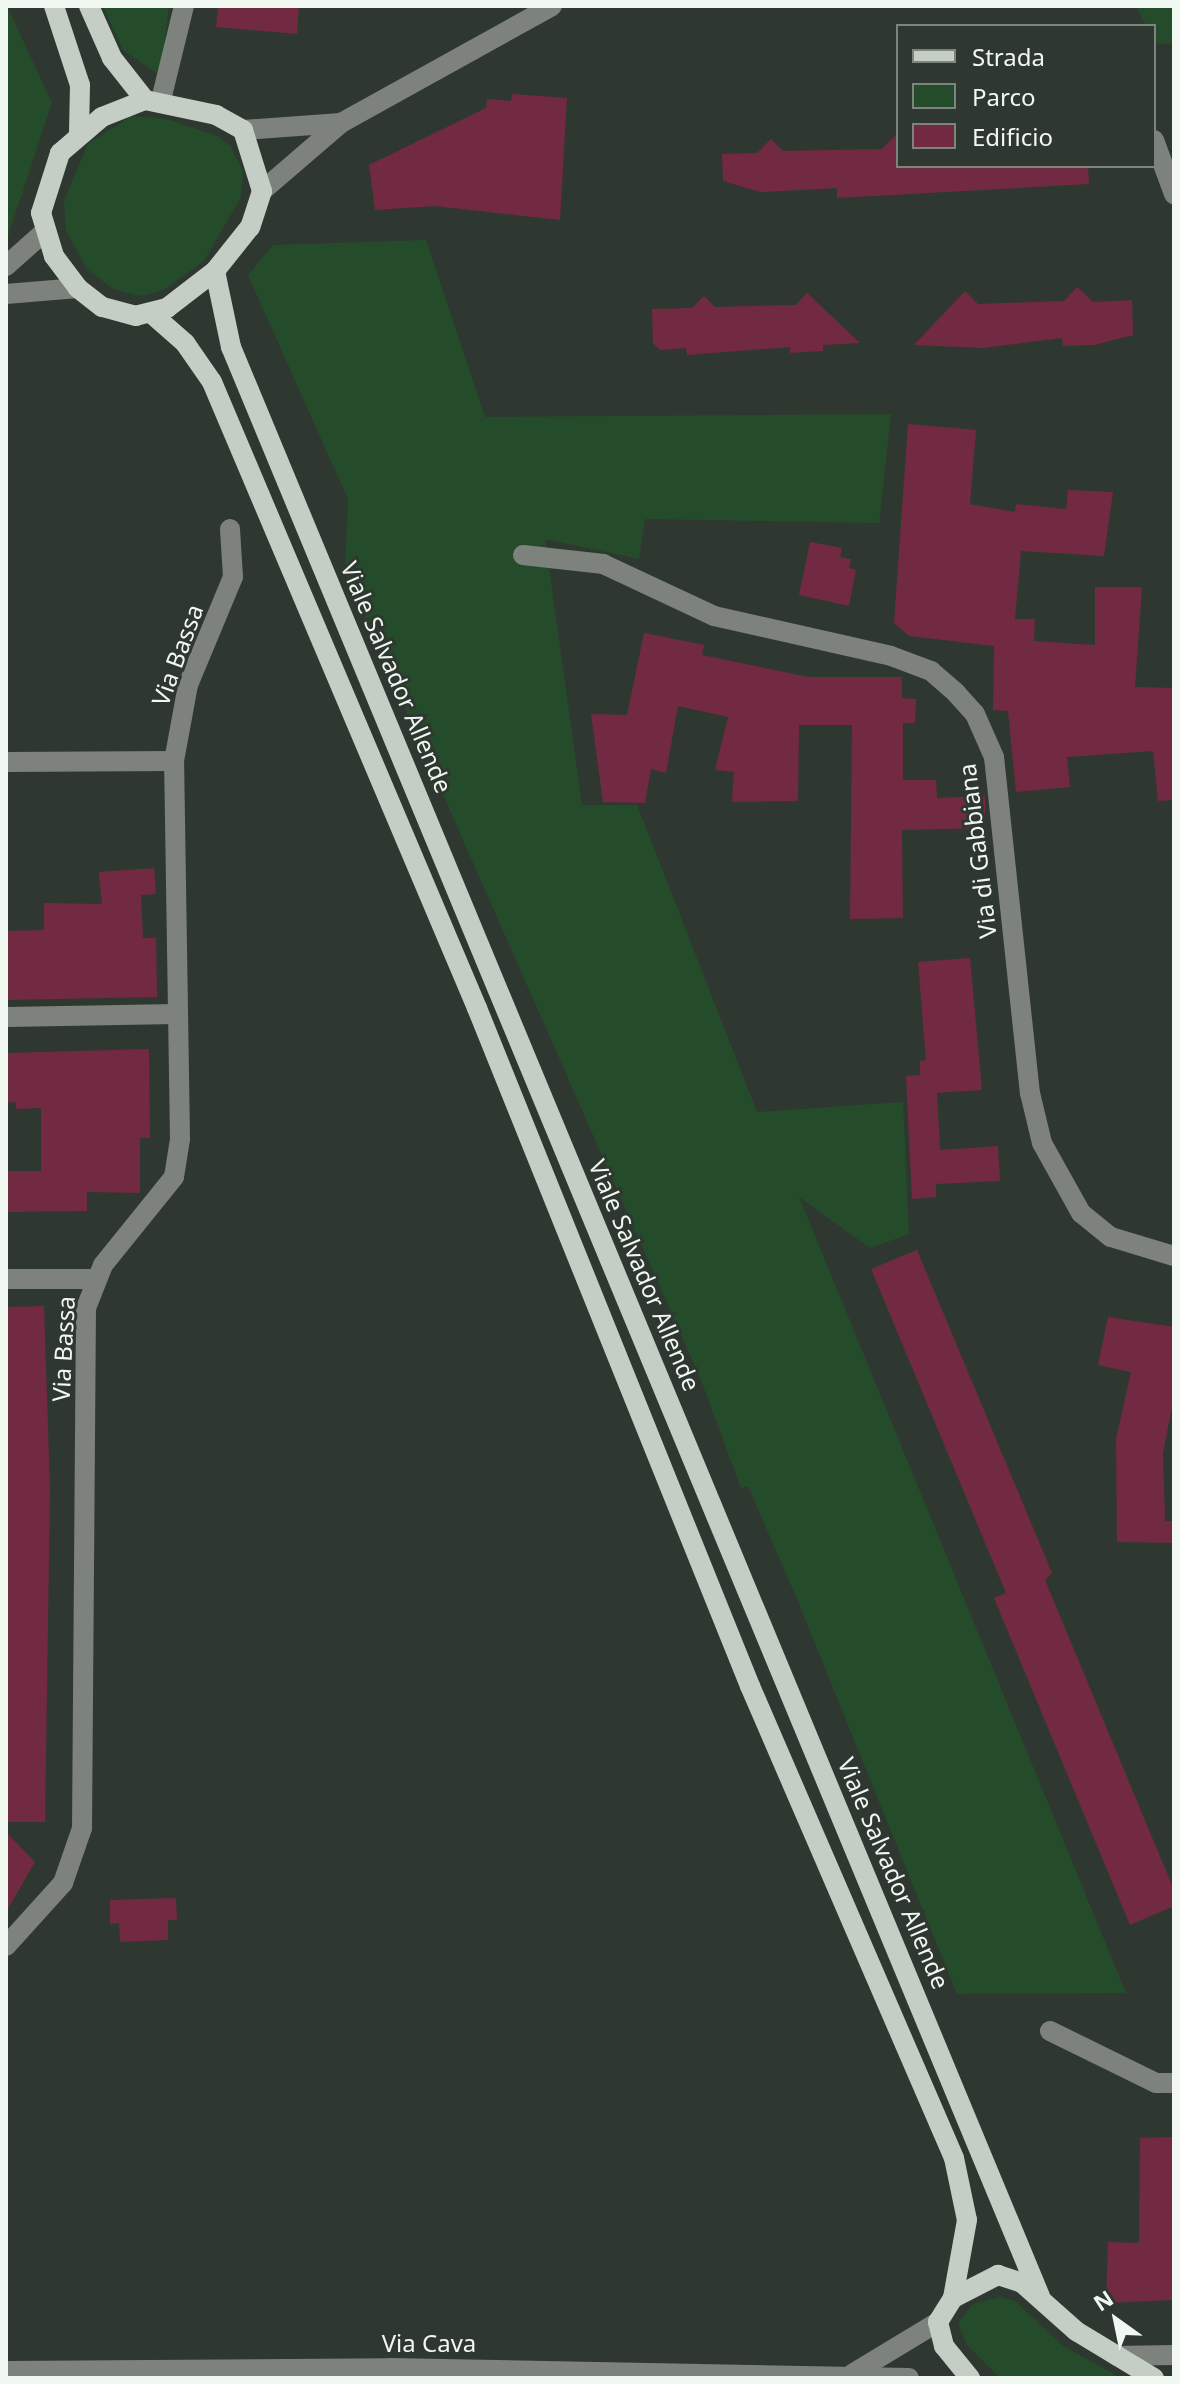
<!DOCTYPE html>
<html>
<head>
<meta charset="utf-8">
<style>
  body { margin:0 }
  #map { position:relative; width:1180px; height:2384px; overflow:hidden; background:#2f3830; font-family:"Noto Sans",sans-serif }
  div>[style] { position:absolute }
  .green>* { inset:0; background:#254c2a }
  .building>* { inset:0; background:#722a42 }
  .minor>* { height:20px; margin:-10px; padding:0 10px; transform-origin:10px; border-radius:10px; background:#7d827d }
  .major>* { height:20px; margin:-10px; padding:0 10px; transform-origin:10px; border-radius:10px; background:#c4cec5 }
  span { translate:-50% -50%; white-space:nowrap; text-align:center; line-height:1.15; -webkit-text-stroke:6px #2f3830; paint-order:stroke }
  .street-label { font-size:24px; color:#f1f7f1 }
  .frame { position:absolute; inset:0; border:8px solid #f1f7f1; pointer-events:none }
  .legend { position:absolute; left:896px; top:24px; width:260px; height:144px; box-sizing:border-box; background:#2f3830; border:2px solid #7d847d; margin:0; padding:10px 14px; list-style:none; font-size:24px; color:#f1f7f1 }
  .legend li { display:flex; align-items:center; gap:16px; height:40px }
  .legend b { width:40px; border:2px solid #7d847d }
  .north { position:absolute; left:1076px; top:2280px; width:80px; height:80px; -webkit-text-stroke:6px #2f3830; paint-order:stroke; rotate:327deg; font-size:22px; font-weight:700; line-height:32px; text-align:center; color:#f1f7f1 }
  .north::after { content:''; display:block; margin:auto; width:28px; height:36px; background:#f1f7f1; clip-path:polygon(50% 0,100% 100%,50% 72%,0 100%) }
</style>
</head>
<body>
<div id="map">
  <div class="green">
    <i style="clip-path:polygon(7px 6px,52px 103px,6px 242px,6px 6px)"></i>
    <i style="clip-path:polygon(103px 6px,169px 6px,160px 75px,123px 50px)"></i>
    <i style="clip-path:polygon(1136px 6px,1174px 6px,1174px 43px,1155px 44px,1154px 26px,1146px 26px)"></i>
    <i style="clip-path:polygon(131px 116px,167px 119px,217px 136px,231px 147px,243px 171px,241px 197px,204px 261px,164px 290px,140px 296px,113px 289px,87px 269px,66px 231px,64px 201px,88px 144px)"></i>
    <i style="clip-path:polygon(426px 240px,485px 417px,891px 414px,879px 523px,645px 519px,639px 559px,545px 539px,582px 805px,637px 805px,757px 1112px,903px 1102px,909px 1234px,870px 1248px,799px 1197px,1126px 1993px,957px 1994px,797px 1599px,748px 1486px,741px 1488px,701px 1380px,345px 572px,348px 499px,248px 275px,273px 245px)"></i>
    <i style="clip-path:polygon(1000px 2297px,1015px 2301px,1063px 2346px,1121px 2378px,1000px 2378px,967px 2345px,958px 2323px,973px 2304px)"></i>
  </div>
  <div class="building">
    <i style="clip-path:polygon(218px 6px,299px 6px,297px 34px,216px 27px)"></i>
    <i style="clip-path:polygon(512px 94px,567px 98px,560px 220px,435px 206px,375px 210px,369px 165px,486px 108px,487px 99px,511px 101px)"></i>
    <i style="clip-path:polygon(898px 133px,898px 166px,1088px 166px,1089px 184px,837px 198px,837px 188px,760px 192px,723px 181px,722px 154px,757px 153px,771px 139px,783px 151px,882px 149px)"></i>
    <i style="clip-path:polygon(1077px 287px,1093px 302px,1132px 300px,1133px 335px,1094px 345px,1063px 346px,1062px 338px,983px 348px,914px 345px,965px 291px,978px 304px,1064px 301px)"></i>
    <i style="clip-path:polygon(807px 293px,860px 343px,823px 345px,823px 351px,790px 353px,790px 347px,687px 355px,686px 348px,660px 350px,653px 343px,652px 309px,692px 308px,704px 296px,715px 307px,796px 305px)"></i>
    <i style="clip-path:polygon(908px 424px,976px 430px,970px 504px,1015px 512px,1016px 504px,1066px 509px,1068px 490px,1113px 492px,1104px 556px,1021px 551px,1015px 619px,1035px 619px,1034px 641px,1095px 645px,1095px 587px,1142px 587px,1135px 687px,1174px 688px,1174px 800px,1158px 801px,1153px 751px,1067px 757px,1070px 787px,1016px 792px,1008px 711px,993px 710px,994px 646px,909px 636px,894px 623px)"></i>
    <i style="clip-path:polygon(810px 542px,842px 548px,840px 557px,851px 559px,849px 568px,856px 570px,849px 606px,799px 595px)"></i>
    <i style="clip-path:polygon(644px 633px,704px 645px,702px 655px,808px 677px,902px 677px,902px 698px,916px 699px,915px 723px,903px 723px,903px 780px,936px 780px,937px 798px,985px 796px,985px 828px,902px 830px,903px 918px,850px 919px,852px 725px,799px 725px,798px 801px,732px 802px,734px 772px,715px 770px,728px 717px,678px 706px,666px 773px,651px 769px,645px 803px,603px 802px,591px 714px,627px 715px)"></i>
    <i style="clip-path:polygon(154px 868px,156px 894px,141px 895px,143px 938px,156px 938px,157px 997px,6px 1000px,6px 931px,44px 930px,44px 903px,102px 904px,99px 872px)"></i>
    <i style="clip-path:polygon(970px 958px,982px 1090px,937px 1093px,940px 1150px,998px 1146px,1000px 1181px,936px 1184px,936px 1197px,912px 1199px,906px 1076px,920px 1075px,920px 1061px,926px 1060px,918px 962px)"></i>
    <i style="clip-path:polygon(149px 1049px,150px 1138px,140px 1138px,140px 1193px,87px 1192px,87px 1211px,6px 1212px,6px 1171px,41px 1171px,41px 1108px,16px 1109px,16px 1102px,6px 1103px,6px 1053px)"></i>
    <i style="clip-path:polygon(917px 1250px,1052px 1573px,1045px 1580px,1174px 1890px,1174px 1906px,1130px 1925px,994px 1598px,1006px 1593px,871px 1269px)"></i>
    <i style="clip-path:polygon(44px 1306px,50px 1489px,45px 1822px,6px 1822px,6px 1307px)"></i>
    <i style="clip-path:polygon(1108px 1317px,1174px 1327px,1174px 1396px,1163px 1453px,1165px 1521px,1174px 1521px,1174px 1543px,1117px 1542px,1116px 1439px,1131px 1372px,1098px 1365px)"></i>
    <i style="clip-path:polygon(6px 1832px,35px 1862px,6px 1912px)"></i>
    <i style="clip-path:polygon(176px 1898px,177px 1920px,168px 1920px,168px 1940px,120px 1942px,119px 1923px,110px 1924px,110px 1900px)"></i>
    <i style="clip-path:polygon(1174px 2137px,1174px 2300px,1106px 2303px,1108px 2242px,1139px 2243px,1140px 2138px)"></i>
  </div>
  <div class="minor">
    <i style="left:161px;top:100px;width:97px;rotate:-76.3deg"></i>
    <i style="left:243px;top:130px;width:98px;rotate:-4.1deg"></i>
    <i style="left:1154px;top:140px;width:58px;rotate:69.7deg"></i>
    <i style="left:262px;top:191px;width:104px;rotate:-40.7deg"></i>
    <i style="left:341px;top:123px;width:241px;rotate:-29deg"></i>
    <i style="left:6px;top:266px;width:50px;rotate:-41.7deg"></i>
    <i style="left:6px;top:294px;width:72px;rotate:-4.8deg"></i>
    <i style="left:523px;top:555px;width:81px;rotate:6.4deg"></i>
    <i style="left:603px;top:564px;width:123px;rotate:25.1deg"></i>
    <i style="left:714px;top:616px;width:181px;rotate:12.7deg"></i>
    <i style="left:891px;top:656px;width:43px;rotate:20.6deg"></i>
    <i style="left:931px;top:671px;width:33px;rotate:41deg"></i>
    <i style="left:956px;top:693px;width:28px;rotate:48deg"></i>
    <i style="left:975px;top:714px;width:47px;rotate:66.2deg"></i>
    <i style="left:994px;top:757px;width:338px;rotate:83.9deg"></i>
    <i style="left:1030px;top:1093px;width:51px;rotate:76.5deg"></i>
    <i style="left:1042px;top:1143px;width:80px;rotate:60.9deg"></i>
    <i style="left:1081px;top:1213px;width:38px;rotate:39deg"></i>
    <i style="left:1111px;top:1237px;width:66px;rotate:16.8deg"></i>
    <i style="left:6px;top:762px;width:168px;rotate:-0.3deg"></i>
    <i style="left:6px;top:1017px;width:171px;rotate:-1deg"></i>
    <i style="left:6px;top:1279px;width:89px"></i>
    <i style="left:6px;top:1946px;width:85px;rotate:-47.9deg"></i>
    <i style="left:63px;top:1883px;width:58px;rotate:-70.9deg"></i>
    <i style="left:82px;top:1828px;width:520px;rotate:-89.56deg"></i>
    <i style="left:86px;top:1308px;width:46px;rotate:-68.4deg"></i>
    <i style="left:103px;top:1265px;width:113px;rotate:-51.1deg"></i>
    <i style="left:174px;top:1177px;width:39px;rotate:-81deg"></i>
    <i style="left:180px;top:1138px;width:377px;rotate:-90.9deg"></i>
    <i style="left:174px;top:761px;width:77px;rotate:-79.6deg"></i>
    <i style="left:188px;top:685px;width:117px;rotate:-67.4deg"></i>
    <i style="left:233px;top:577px;width:48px;rotate:-93.6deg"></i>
    <i style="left:1050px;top:2031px;width:118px;rotate:26.1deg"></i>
    <i style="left:1156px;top:2083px;width:18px"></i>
    <i style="left:1117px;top:2356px;width:57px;rotate:-1deg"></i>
    <i style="left:6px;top:2371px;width:384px;rotate:-0.4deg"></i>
    <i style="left:390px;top:2368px;width:519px;rotate:1.1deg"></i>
    <i style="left:852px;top:2374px;width:100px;rotate:-31.2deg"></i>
  </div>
  <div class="major">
    <i style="left:54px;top:6px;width:83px;rotate:71.8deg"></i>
    <i style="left:80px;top:85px;width:49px;rotate:91.2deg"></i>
    <i style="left:89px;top:6px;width:57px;rotate:66.1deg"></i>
    <i style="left:112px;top:58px;width:53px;rotate:51.8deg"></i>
    <i style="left:145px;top:100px;width:73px;rotate:11.9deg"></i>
    <i style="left:216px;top:115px;width:31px;rotate:29deg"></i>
    <i style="left:243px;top:130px;width:64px;rotate:72.7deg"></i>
    <i style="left:262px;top:191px;width:38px;rotate:108deg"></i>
    <i style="left:250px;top:227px;width:56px;rotate:128.5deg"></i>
    <i style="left:215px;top:271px;width:61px;rotate:142.4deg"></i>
    <i style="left:167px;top:308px;width:32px;rotate:166deg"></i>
    <i style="left:136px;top:316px;width:35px;rotate:-165deg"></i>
    <i style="left:102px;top:307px;width:31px;rotate:-142deg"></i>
    <i style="left:78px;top:288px;width:40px;rotate:-127deg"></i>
    <i style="left:54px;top:256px;width:45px;rotate:-106.8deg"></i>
    <i style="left:41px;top:213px;width:63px;rotate:-72.4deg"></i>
    <i style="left:60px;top:153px;width:55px;rotate:-40.6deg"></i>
    <i style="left:102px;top:117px;width:46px;rotate:-21.6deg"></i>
    <i style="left:215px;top:271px;width:78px;rotate:78.1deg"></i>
    <i style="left:231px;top:347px;width:2110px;rotate:67.46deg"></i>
    <i style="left:152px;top:314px;width:44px;rotate:41.3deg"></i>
    <i style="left:185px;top:343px;width:47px;rotate:55.3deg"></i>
    <i style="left:212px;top:382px;width:680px;rotate:67.06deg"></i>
    <i style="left:477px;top:1008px;width:731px;rotate:68.07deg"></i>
    <i style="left:750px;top:1686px;width:514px;rotate:66.63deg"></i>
    <i style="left:954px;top:2158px;width:63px;rotate:78.2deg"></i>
    <i style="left:967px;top:2220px;width:79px;rotate:100.2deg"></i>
    <i style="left:970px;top:2378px;width:41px;rotate:-129.1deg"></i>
    <i style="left:944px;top:2346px;width:25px;rotate:-104deg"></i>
    <i style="left:938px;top:2322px;width:28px;rotate:-58deg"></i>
    <i style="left:953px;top:2298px;width:51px;rotate:-27.1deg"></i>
    <i style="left:998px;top:2275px;width:25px;rotate:18deg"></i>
    <i style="left:1022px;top:2283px;width:72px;rotate:41.6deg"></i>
    <i style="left:1076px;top:2331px;width:91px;rotate:31.1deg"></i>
  </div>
  <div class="street-label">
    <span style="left:177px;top:655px;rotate:-70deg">Via Bassa</span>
    <span style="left:397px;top:677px;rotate:67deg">Viale Salvador Allende</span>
    <span style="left:977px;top:851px;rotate:-97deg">Via di Gabbiana</span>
    <span style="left:645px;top:1275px;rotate:67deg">Viale Salvador Allende</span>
    <span style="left:63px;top:1349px;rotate:-87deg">Via Bassa</span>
    <span style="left:894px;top:1873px;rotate:67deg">Viale Salvador Allende</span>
    <span style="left:429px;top:2343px">Via Cava</span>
  </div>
  <div class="frame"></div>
  <ul class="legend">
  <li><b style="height:10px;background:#c4cec5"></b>Strada</li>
  <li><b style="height:22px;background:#254c2a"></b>Parco</li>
  <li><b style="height:22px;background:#722a42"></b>Edificio</li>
  </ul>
  <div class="north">N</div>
</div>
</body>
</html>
